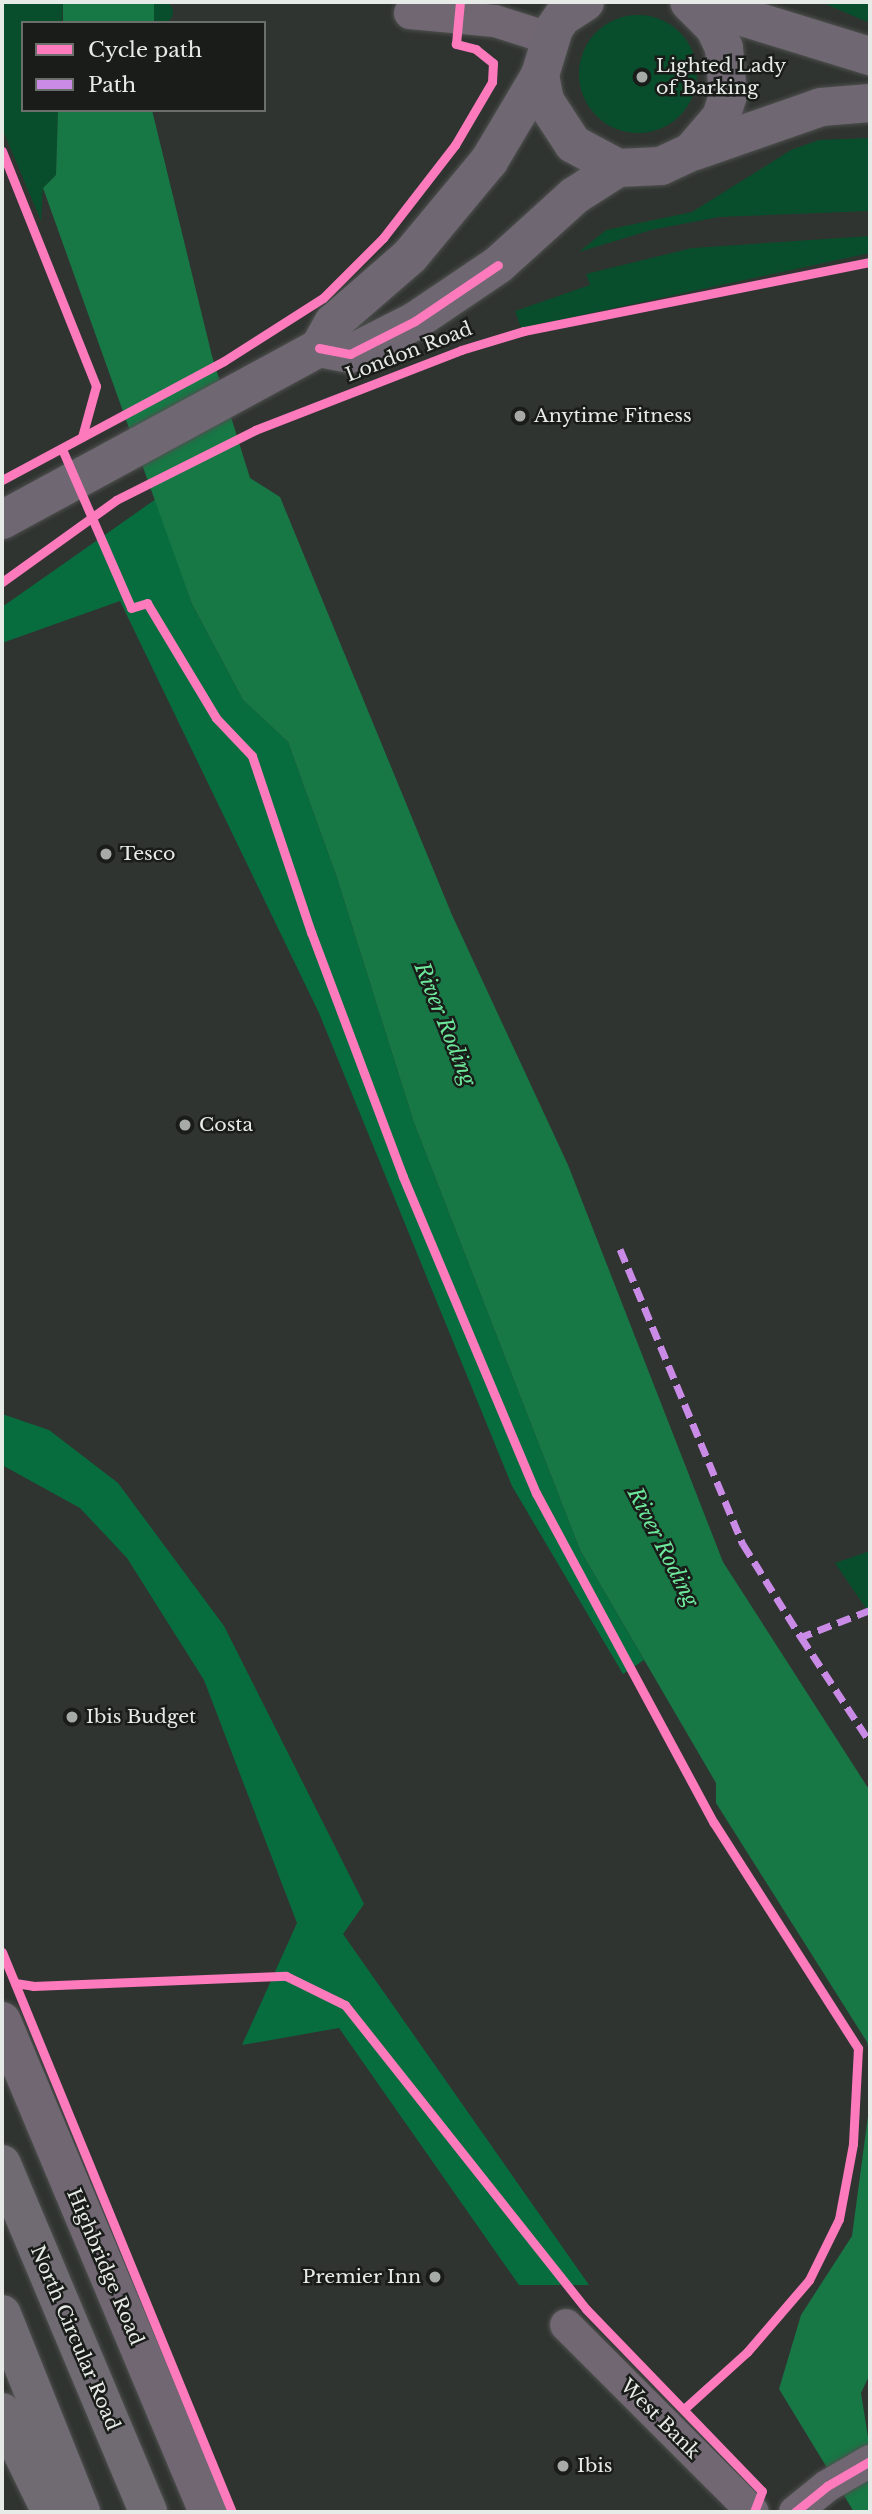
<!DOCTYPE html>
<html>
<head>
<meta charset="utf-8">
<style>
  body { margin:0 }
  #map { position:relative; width:872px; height:2514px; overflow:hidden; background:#303431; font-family:"Libre Baskerville",serif }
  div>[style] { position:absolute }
  .green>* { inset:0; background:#084e2c }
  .round { border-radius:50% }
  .forest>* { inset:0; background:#076d3e }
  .water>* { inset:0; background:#177745; transform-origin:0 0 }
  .roads { filter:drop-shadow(0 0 2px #4e504e) drop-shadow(0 0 2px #4e504e) }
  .minor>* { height:32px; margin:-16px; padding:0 16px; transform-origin:16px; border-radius:16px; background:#706772 }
  .tertiary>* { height:38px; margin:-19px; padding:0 19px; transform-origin:19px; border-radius:19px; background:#706772 }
  .primary>* { height:38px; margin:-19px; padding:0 19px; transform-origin:19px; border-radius:19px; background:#6f6772 }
  .trunk>* { height:38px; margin:-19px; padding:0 19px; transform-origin:19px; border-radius:19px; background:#706a73 }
  .quiet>* { height:7px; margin-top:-3.5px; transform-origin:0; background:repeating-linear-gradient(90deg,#ca8be6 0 14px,transparent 0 21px) }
  .cycleway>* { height:9px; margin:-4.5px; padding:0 4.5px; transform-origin:4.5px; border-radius:4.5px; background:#fd7abc }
  .dots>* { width:19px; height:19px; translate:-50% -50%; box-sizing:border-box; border:4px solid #191c19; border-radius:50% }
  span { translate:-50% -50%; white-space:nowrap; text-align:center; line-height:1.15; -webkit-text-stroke:5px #191c19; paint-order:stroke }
  .poi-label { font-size:19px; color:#e6ebe8 }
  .left { translate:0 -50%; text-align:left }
  .right { translate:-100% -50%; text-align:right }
  .street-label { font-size:19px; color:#e6ebe8 }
  .water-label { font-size:21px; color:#6de89b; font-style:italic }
  .frame { position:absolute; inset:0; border:4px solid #e6ebe8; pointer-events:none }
  .legend { position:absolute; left:21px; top:21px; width:245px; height:91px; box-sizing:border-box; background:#191c19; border:2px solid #6b6f6c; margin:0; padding:9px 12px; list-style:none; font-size:21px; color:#e6ebe8 }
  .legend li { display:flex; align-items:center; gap:14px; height:35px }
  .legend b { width:35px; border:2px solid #6b6f6c }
</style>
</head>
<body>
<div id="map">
  <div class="green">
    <i class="round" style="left:151px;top:1px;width:22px;height:22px"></i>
    <i style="clip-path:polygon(2px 2px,63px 2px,62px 23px,23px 23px,23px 110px,58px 110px,56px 175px,43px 188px,41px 221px,2px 128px)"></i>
    <i style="clip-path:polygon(821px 2px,870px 2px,870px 22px,865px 21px)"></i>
    <i class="round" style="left:579px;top:15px;width:118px;height:118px"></i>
    <i style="clip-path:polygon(870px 138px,870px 211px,719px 217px,651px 230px,579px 252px,606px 230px,692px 212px,791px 150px,819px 140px)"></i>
    <i style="clip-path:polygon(870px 236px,870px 253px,521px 328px,515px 311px,590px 285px,586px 274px,692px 248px)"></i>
    <i style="clip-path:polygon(870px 1551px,870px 1614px,835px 1563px)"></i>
  </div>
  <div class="forest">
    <i style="clip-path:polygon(156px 499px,192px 604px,243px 700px,288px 742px,337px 878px,414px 1123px,580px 1550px,644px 1660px,623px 1674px,512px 1486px,319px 1013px,120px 601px,2px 643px,2px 607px)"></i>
    <i style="clip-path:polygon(2px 1414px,49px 1430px,118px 1483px,224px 1626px,364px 1904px,343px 1934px,589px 2285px,519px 2285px,339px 2028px,242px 2045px,297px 1923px,204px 1680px,127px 1558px,80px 1508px,2px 1465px)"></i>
  </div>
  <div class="water">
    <i style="left:63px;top:2px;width:91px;height:21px"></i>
    <i style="clip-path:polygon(58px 110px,152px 110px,212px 356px,250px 478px,280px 497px,452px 915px,568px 1165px,723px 1562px,870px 1791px,870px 2056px,867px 2042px,716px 1803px,716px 1783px,580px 1550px,414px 1123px,337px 878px,288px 742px,243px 700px,192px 604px,43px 188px,56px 175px)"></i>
    <i style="clip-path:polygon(870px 2101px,870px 2374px,861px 2393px,870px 2450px,870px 2512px,854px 2512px,779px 2389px,801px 2315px,852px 2236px)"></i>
  </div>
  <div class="roads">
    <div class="minor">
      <i style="left:410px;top:13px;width:85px;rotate:5.4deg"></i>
      <i style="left:495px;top:21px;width:57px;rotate:17.5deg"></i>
      <i style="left:566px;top:2325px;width:264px;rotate:45deg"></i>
      <i style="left:795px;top:2512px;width:41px;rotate:-39.1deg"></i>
      <i style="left:827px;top:2486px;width:50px;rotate:-30.2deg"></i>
    </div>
    <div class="tertiary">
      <i style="left:2px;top:2021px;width:532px;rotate:67.24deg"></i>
    </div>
    <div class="primary">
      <i style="left:585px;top:2px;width:27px;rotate:147deg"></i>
      <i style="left:562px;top:17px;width:14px;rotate:124deg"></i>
      <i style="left:554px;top:29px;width:48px;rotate:106.9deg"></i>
      <i style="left:540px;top:75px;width:26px;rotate:79deg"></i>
      <i style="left:545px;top:101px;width:51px;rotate:56.9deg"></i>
      <i style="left:573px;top:144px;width:51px;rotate:28.1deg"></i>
      <i style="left:618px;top:168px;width:43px;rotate:-2.7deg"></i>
      <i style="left:661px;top:166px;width:33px;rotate:-25deg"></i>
      <i style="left:691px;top:152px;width:46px;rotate:-49.4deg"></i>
      <i style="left:721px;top:117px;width:23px;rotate:-72deg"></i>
      <i style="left:728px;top:95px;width:47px;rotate:-94.9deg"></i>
      <i style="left:724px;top:48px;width:23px;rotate:-115deg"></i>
      <i style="left:714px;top:27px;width:35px;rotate:-135deg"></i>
      <i style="left:694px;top:2px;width:184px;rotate:17.1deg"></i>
      <i style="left:695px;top:151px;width:133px;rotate:-19.2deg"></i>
      <i style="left:821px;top:107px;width:49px;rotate:-4.7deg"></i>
      <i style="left:319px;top:348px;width:32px;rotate:11deg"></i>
      <i style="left:350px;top:354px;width:73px;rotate:-26.9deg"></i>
      <i style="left:415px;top:321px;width:100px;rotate:-34deg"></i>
      <i style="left:498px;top:265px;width:103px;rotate:-42.2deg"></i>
      <i style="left:574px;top:196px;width:52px;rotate:-32.5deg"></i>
      <i style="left:2px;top:520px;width:361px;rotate:-28.5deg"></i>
      <i style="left:319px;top:348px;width:29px;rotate:-61deg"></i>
      <i style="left:333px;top:323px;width:102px;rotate:-41deg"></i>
      <i style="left:410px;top:256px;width:124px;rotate:-50.3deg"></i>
      <i style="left:489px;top:161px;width:100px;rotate:-59.3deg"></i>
    </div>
    <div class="trunk">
      <i style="left:2px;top:2164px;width:377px;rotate:67.2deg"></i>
      <i style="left:2px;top:2314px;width:213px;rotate:68.2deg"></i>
      <i style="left:2px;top:2412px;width:111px;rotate:63.9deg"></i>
    </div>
  </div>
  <div class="quiet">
    <i style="left:620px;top:1249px;width:320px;rotate:67.4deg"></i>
    <i style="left:743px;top:1544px;width:110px;rotate:58.1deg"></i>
    <i style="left:870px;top:1610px;width:74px;rotate:158.6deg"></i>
    <i style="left:801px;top:1637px;width:126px;rotate:56.7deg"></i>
  </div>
  <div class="cycleway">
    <i style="left:2px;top:151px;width:253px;rotate:68.2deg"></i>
    <i style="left:96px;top:386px;width:53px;rotate:105.4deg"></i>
    <i style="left:319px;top:348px;width:32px;rotate:11deg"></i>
    <i style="left:350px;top:354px;width:73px;rotate:-26.9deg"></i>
    <i style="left:415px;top:321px;width:100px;rotate:-34deg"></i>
    <i style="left:62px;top:449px;width:173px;rotate:66.5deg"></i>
    <i style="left:131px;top:608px;width:17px;rotate:-17deg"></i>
    <i style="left:147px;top:603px;width:134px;rotate:59deg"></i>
    <i style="left:216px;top:718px;width:52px;rotate:46.5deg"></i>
    <i style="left:252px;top:756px;width:186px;rotate:71.5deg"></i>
    <i style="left:311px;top:932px;width:262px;rotate:69.4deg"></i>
    <i style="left:403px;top:1177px;width:343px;rotate:67.2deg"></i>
    <i style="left:536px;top:1493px;width:375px;rotate:61.7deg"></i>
    <i style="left:714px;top:1823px;width:267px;rotate:57.4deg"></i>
    <i style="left:858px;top:2048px;width:96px;rotate:93deg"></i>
    <i style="left:853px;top:2144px;width:76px;rotate:100.6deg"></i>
    <i style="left:839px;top:2219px;width:68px;rotate:116.2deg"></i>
    <i style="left:809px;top:2280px;width:95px;rotate:130.7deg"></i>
    <i style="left:747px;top:2352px;width:84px;rotate:137.9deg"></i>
    <i style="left:2px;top:480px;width:252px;rotate:-28.2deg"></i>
    <i style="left:224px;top:361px;width:117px;rotate:-32.5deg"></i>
    <i style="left:323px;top:298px;width:85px;rotate:-45deg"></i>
    <i style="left:383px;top:238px;width:118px;rotate:-52.3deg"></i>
    <i style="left:455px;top:145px;width:73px;rotate:-59.6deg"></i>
    <i style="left:492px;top:82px;width:19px;rotate:-87deg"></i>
    <i style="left:493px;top:63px;width:22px;rotate:-141deg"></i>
    <i style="left:476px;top:49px;width:21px;rotate:-166deg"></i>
    <i style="left:456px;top:44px;width:42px;rotate:-84.6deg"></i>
    <i style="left:2px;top:582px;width:140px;rotate:-35.7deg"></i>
    <i style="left:116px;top:500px;width:156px;rotate:-26.7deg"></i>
    <i style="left:255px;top:430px;width:221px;rotate:-21.2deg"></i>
    <i style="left:461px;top:350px;width:66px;rotate:-16.8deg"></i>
    <i style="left:524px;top:331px;width:353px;rotate:-11.3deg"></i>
    <i style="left:2px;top:1952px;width:605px;rotate:67.67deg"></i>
    <i style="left:15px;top:1983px;width:18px;rotate:9deg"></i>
    <i style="left:33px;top:1986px;width:253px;rotate:-2.3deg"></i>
    <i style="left:286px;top:1976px;width:66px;rotate:26.2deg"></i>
    <i style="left:345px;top:2005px;width:388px;rotate:51.6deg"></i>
    <i style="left:586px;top:2309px;width:253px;rotate:46deg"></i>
    <i style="left:762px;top:2491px;width:22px;rotate:111deg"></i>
    <i style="left:795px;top:2512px;width:41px;rotate:-39.1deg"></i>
    <i style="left:827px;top:2486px;width:50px;rotate:-30.2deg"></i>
  </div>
  <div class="dots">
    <i style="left:642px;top:77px;background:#a6aba8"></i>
    <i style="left:520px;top:416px;background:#a6aba8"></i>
    <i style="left:106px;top:854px;background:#a6aba8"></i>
    <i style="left:185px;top:1125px;background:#a6aba8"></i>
    <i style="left:72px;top:1717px;background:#a6aba8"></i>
    <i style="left:435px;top:2277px;background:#a6aba8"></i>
    <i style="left:563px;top:2466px;background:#a6aba8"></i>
  </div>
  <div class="poi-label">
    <span class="left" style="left:656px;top:77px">Lighted Lady<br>of Barking</span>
    <span class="left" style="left:534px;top:416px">Anytime Fitness</span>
    <span class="left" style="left:120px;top:854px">Tesco</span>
    <span class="left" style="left:199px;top:1125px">Costa</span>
    <span class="left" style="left:86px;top:1717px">Ibis Budget</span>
    <span class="right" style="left:421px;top:2277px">Premier Inn</span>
    <span class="left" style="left:577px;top:2466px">Ibis</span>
  </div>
  <div class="street-label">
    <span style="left:409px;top:352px;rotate:-21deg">London Road</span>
    <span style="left:105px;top:2267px;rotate:67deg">Highbridge Road</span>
    <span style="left:75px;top:2338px;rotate:67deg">North Circular Road</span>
    <span style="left:660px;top:2419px;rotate:45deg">West Bank</span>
  </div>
  <div class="water-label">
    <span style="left:445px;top:1024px;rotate:68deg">River Roding</span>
    <span style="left:663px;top:1547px;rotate:63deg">River Roding</span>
  </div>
  <div class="frame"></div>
  <ul class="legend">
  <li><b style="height:9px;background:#fd7abc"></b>Cycle path</li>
  <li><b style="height:9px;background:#ca8be6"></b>Path</li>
  </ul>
</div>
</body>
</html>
